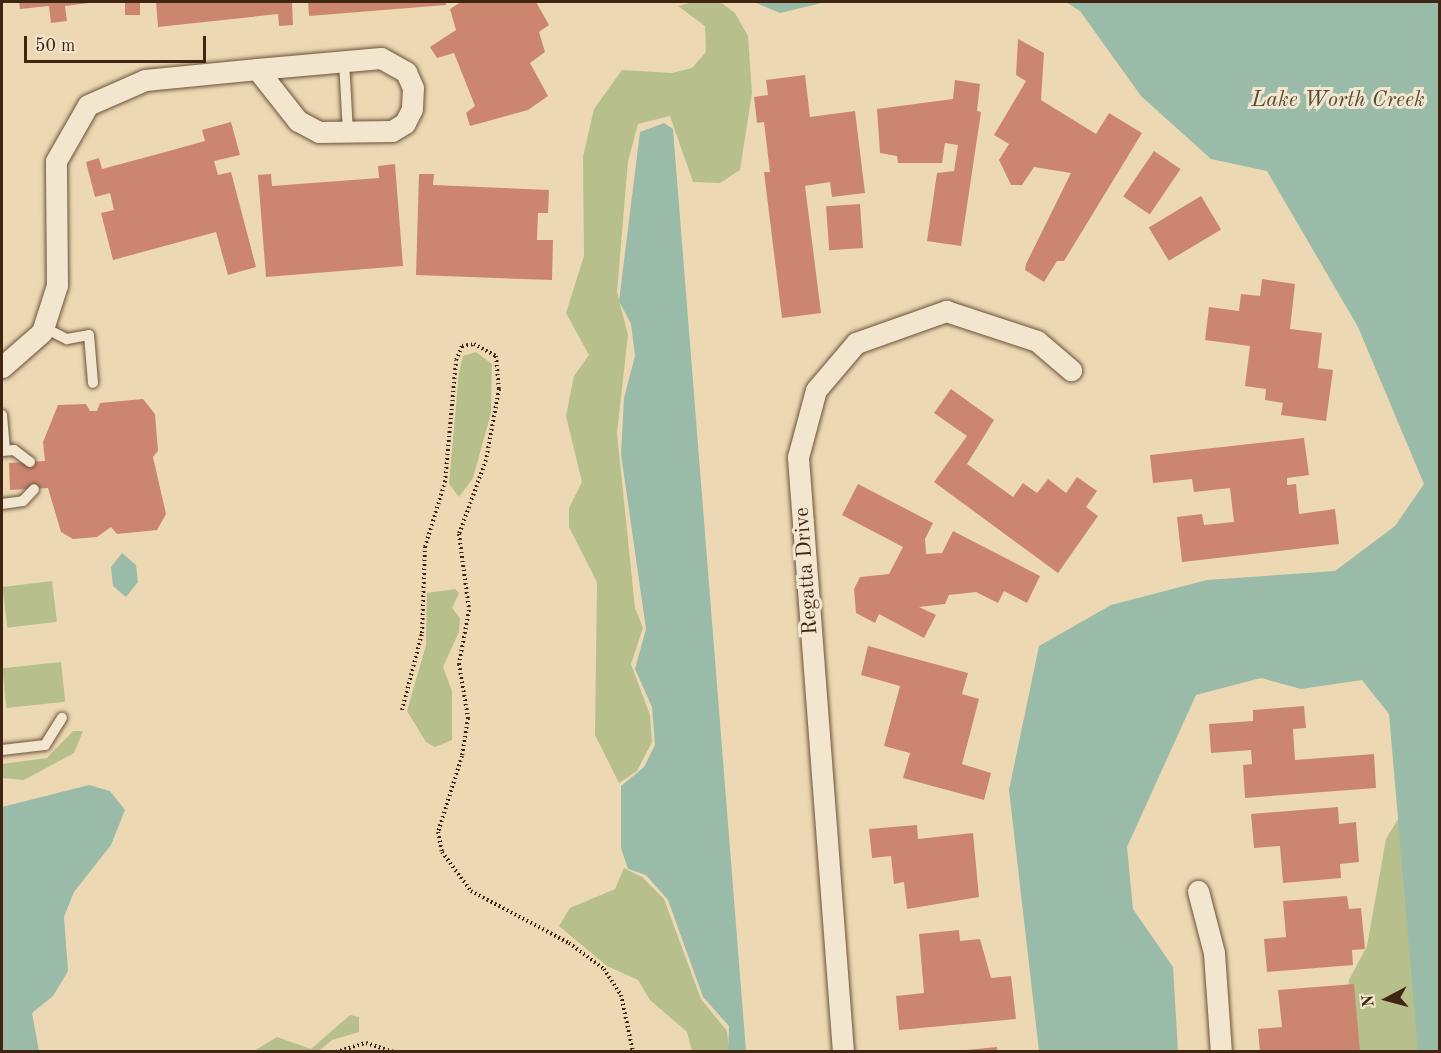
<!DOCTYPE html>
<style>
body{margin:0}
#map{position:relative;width:1441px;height:1053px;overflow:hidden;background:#ecd9b3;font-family:"Old Standard TT",serif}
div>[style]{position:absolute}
.green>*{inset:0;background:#b7bf8d;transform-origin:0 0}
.water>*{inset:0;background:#9abba8}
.building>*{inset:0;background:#cc8670;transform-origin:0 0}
.path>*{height:4px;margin-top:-2px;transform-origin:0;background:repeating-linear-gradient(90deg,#402512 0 1.5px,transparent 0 4.5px)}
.roads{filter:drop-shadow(0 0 2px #6b523a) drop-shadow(0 0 2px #6b523a)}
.lane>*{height:10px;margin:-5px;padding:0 5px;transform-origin:5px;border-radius:5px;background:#f3e6ce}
.street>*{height:21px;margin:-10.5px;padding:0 10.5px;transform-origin:10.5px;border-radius:10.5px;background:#f3e6ce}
span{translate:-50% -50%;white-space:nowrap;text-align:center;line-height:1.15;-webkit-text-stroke:6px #f3e6ce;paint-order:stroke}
.street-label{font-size:21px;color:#402512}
.water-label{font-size:22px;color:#564a38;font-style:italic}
.frame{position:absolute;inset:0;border:3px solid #402512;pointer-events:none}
.north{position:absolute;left:1357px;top:969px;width:60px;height:60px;-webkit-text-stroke:4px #f3e6ce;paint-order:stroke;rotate:264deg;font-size:16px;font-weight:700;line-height:24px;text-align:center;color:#402512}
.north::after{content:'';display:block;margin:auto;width:21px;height:27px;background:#402512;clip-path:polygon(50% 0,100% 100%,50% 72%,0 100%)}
.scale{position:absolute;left:24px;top:36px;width:182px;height:27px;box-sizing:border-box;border:3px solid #402512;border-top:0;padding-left:8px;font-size:18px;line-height:21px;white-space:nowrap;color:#402512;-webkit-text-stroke:4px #f3e6ce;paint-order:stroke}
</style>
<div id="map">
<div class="green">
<i style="clip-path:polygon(693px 2px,720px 2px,735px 13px,748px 36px,752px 93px,740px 170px,720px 183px,693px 182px,670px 116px,638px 124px,628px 161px,617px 292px,628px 335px,617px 433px,635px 608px,643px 628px,631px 664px,650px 715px,652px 742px,637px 771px,619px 783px,595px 735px,597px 582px,569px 527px,569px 508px,582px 482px,566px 416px,574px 376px,589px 355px,566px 313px,584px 256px,583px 157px,594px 109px,622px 70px,672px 73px,692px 68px,706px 52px,705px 26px,678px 6px)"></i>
<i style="clip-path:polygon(476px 352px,492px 364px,491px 413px,473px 478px,459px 497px,449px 484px,459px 372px,463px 356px)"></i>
<i style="left:52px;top:581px;width:41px;height:50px;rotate:83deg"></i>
<i style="clip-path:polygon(455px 589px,459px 593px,452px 608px,460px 618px,459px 632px,443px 667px,452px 691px,452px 740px,435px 747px,426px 742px,407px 711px,426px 645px,427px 593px)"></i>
<i style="left:61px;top:662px;width:40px;height:59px;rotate:84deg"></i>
<i style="clip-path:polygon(73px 731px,83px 731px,74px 753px,24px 780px,2px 778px,2px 764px,47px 758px)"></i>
<i style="clip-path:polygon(1439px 752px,1439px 1051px,1319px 1052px,1347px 1009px,1349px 980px,1367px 946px,1386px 839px)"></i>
<i style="clip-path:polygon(624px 868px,642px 877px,664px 899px,701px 999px,727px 1031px,729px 1051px,692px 1051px,687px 1032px,650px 1000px,638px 980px,607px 966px,559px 926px,570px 908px,615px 889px)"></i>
<i style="clip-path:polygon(350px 1015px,359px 1017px,359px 1032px,332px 1040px,319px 1051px,254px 1051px,277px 1037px,311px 1049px)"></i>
</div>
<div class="water">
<i style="clip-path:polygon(754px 2px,826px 2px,780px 13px)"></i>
<i style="clip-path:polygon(1066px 2px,1439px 2px,1439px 1051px,1418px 1051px,1389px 714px,1362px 680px,1301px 689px,1261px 678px,1196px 695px,1127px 847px,1133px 909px,1173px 967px,1178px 1051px,1039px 1051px,1009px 790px,1039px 646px,1111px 605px,1207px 580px,1335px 571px,1395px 526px,1424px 484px,1358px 327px,1267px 171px,1211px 159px,1141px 96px,1080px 11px)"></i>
<i style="clip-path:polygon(664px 123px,673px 129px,746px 1051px,728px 1051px,729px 1026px,703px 997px,668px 900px,646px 875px,628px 869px,621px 848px,621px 786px,644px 767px,655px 745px,652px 707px,635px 669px,646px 629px,621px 454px,624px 398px,635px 356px,631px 324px,619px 301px,640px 132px)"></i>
<i style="clip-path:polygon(122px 553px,136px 565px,138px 582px,126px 597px,113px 586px,111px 567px)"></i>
<i style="clip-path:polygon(89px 785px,110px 791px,125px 810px,111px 845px,74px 892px,64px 917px,68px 971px,53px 996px,32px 1013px,39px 1051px,2px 1051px,2px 807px)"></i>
</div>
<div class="building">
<i style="clip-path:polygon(19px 2px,89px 2px,89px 3px,65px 6px,67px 21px,51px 23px,49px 6px,20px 9px)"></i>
<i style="left:125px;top:2px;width:15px;height:13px"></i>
<i style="clip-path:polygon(156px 2px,292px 2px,293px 25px,279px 26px,278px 14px,158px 27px)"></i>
<i style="clip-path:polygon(308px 2px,446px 2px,446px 5px,309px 16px)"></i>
<i style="clip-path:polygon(461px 2px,536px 2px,549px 25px,539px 32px,545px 52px,530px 63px,548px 96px,528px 110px,470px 126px,466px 113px,475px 106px,454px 53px,437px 58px,430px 47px,456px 30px,450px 9px)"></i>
<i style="clip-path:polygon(1018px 39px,1044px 53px,1041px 100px,1096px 134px,1109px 113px,1142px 133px,1064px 261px,1057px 261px,1044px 282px,1025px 270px,1026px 264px,1071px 173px,1034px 167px,1022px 185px,1011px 185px,999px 160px,1009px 144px,994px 135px,1026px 81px,1016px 75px)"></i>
<i style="clip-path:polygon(805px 75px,810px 117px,855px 111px,865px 193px,832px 197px,830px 182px,805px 186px,821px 313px,782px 318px,764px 172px,770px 172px,764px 122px,757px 123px,754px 97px,768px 95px,766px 80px)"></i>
<i style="clip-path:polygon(955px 80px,980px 84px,977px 111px,981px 112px,961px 246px,927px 241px,937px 173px,954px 171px,958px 145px,945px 143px,942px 163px,898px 163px,897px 156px,880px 153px,877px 109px,953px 99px)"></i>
<i style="clip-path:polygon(231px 122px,240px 155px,214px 161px,218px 175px,231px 172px,256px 267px,228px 275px,216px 232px,113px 260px,101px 213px,114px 210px,110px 193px,95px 197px,86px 162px,99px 158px,102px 169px,169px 151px,205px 141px,202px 130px)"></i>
<i style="left:1154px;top:151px;width:32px;height:55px;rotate:34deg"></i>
<i style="clip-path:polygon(395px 164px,403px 266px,266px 277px,258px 175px,271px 174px,272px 186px,379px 178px,378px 166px)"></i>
<i style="clip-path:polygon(419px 174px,434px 174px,433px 185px,549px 190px,548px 213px,538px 213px,537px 240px,553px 240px,552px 280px,416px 275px)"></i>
<i style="left:1201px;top:196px;width:39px;height:61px;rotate:59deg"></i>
<i style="left:860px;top:204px;width:44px;height:34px;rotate:86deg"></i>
<i style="clip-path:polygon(1262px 279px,1295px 284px,1290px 329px,1322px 333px,1318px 368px,1333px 370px,1326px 421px,1281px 415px,1283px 403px,1265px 400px,1266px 389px,1245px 386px,1250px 346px,1205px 340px,1209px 307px,1239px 311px,1241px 294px,1260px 296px)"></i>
<i style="clip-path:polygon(951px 389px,994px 420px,967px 464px,1013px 497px,1023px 483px,1037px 493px,1048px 479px,1066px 493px,1077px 477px,1097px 491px,1086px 507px,1098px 516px,1058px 573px,934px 482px,967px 436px,934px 413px)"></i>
<i style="clip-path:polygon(143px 399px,155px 414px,158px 451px,153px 457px,166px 514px,157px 530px,117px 534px,111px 527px,97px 537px,73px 539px,61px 532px,48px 488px,10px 490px,9px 463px,45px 461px,43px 442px,58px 405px,86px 404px,90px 411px,97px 411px,100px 403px)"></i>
<i style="clip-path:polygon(1304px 438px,1309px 475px,1287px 478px,1287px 485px,1296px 484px,1299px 514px,1335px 509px,1339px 544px,1182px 562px,1177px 517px,1202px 514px,1204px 525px,1234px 522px,1230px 488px,1194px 492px,1192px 479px,1153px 483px,1150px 455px)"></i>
<i style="clip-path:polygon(858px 484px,933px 523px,925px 539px,926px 554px,942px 553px,953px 531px,1040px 576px,1027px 603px,1004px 591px,998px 603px,976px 592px,949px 595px,945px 604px,919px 607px,936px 615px,924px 638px,879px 614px,875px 623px,856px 613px,854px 589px,860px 577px,889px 574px,903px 547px,842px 515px)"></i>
<i style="clip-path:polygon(868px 646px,968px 673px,962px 694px,979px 699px,962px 764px,991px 773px,984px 800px,903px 778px,910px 753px,884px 746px,900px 686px,861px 675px)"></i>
<i style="clip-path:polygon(1304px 706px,1306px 728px,1293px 729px,1295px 760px,1374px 754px,1376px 788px,1245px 798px,1243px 765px,1252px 764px,1251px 750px,1211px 753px,1209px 724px,1253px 721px,1253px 710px)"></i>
<i style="clip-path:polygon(1338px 807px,1339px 824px,1356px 822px,1359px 862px,1340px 864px,1341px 878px,1283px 883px,1280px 846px,1254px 848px,1251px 814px)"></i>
<i style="clip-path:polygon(917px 825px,918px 839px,973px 833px,979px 897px,907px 909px,904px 882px,894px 884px,891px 856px,872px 858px,869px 829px)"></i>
<i style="clip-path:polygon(1347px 896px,1349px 909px,1361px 908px,1365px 949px,1352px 950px,1353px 965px,1267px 972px,1264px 939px,1286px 937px,1283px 901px)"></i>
<i style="clip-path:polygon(959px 930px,960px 941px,980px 939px,991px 978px,1011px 976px,1016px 1019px,899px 1030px,896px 996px,924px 993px,919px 934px)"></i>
<i style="clip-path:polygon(1354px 984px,1360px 1052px,1260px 1052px,1258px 1029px,1282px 1027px,1278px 990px)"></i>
<i style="clip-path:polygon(997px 1047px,997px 1052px,966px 1052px,966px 1050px)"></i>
</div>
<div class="path">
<i style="left:402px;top:710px;width:80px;rotate:-75.4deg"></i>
<i style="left:422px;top:633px;width:86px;rotate:-88deg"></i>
<i style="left:425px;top:547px;width:68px;rotate:-72.9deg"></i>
<i style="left:445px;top:482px;width:122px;rotate:-84.8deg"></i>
<i style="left:456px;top:360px;width:15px;rotate:-67deg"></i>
<i style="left:462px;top:346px;width:12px;rotate:-9deg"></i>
<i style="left:474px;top:344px;width:25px;rotate:29deg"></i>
<i style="left:496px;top:356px;width:33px;rotate:85deg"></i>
<i style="left:499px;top:389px;width:72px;rotate:100.4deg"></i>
<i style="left:486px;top:460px;width:79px;rotate:110deg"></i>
<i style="left:459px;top:534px;width:77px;rotate:82.5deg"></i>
<i style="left:469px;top:610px;width:55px;rotate:100.5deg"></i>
<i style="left:459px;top:664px;width:55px;rotate:80.5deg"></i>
<i style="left:468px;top:718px;width:38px;rotate:99deg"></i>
<i style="left:462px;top:756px;width:80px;rotate:107.5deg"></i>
<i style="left:438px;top:832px;width:20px;rotate:79deg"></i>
<i style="left:442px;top:852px;width:49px;rotate:53.4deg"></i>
<i style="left:471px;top:891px;width:111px;rotate:28deg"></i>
<i style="left:569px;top:943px;width:44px;rotate:36.6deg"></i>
<i style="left:604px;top:969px;width:31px;rotate:57deg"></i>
<i style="left:621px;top:995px;width:58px;rotate:78.1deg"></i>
<i style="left:336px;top:1052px;width:31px;rotate:-17deg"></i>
<i style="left:366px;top:1043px;width:29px;rotate:18deg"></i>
</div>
<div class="roads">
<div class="lane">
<i style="left:344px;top:61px;width:72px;rotate:86.8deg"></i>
<i style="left:43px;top:327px;width:27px;rotate:27deg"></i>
<i style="left:67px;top:339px;width:22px;rotate:-10deg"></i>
<i style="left:89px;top:335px;width:48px;rotate:85.2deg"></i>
<i style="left:2px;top:415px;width:35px;rotate:85deg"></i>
<i style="left:2px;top:451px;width:12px;rotate:-5deg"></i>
<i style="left:14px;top:450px;width:20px;rotate:37deg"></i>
<i style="left:2px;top:504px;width:21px;rotate:-8deg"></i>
<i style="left:23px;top:501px;width:16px;rotate:-47deg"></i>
<i style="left:2px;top:750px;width:43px;rotate:-6.6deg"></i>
<i style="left:45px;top:745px;width:32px;rotate:-58deg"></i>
</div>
<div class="street">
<i style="left:2px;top:367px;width:53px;rotate:-41.2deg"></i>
<i style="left:42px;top:332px;width:49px;rotate:-72.3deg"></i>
<i style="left:57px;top:285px;width:124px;rotate:-90.5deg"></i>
<i style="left:56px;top:161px;width:64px;rotate:-60.3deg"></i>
<i style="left:88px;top:105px;width:62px;rotate:-23.7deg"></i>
<i style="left:145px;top:80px;width:113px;rotate:-5.6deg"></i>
<i style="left:257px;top:69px;width:124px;rotate:-5.1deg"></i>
<i style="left:381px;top:58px;width:29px;rotate:29deg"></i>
<i style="left:406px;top:72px;width:17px;rotate:66deg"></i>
<i style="left:413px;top:88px;width:21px;rotate:93deg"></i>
<i style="left:412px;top:109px;width:16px;rotate:117deg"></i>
<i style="left:405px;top:123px;width:15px;rotate:148deg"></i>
<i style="left:392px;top:131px;width:73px;rotate:179.2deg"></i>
<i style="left:319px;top:132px;width:24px;rotate:-152deg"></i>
<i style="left:298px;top:121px;width:66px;rotate:-128.3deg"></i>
<i style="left:1198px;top:891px;width:64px;rotate:75.5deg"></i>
<i style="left:1214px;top:953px;width:99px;rotate:86deg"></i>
<i style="left:843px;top:1052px;width:597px;rotate:-94.33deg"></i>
<i style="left:798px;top:457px;width:69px;rotate:-75deg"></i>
<i style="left:816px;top:390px;width:62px;rotate:-49.6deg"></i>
<i style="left:856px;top:343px;width:96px;rotate:-19.6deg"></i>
<i style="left:946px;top:311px;width:96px;rotate:18.2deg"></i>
<i style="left:1037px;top:341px;width:45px;rotate:40.5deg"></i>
</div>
</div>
<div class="street-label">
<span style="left:807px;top:571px;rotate:-94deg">Regatta Drive</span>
</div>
<div class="water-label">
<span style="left:1338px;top:101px">Lake Worth Creek</span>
</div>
<div class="frame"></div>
<div class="north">N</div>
<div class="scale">50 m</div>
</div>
